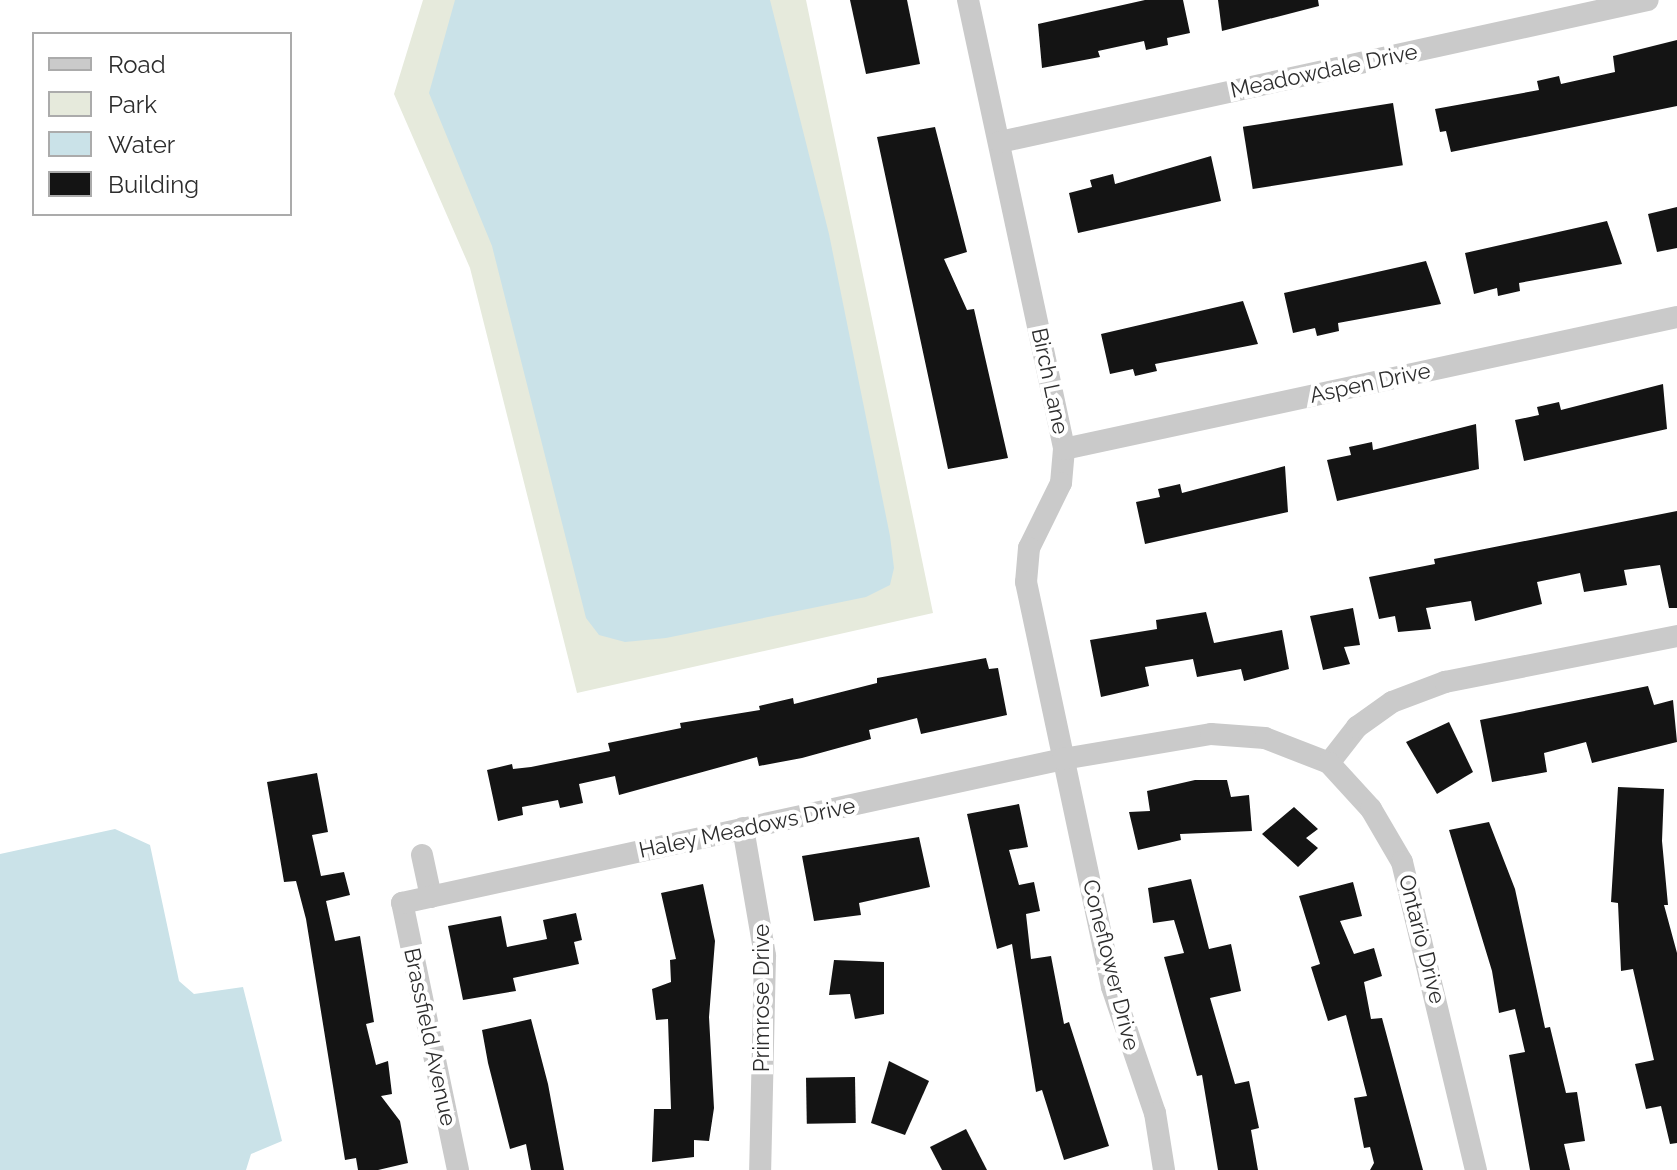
<!DOCTYPE html>
<style>
body{margin:0}
#map{position:relative;width:1677px;height:1170px;overflow:hidden;background:#fff;font-family:Raleway,sans-serif}
div>[style]{position:absolute}
.green>*{inset:0;background:#e6eadc}
.water>*{inset:0;background:#cae2e8}
.building>*{inset:0;background:#141414;transform-origin:0 0}
.street>*{height:22px;margin:-11px;padding:0 11px;transform-origin:11px;border-radius:11px;background:#cacaca}
span{translate:-50% -50%;white-space:nowrap;text-align:center;line-height:1.15;-webkit-text-stroke:8px #fff;paint-order:stroke}
.street-label{font-size:22px;color:#2d2d2d}
.legend{position:absolute;left:32px;top:32px;width:260px;height:184px;box-sizing:border-box;background:#fff;border:2px solid #ababab;margin:0;padding:10px 14px;list-style:none;font-size:24px;color:#2d2d2d}
.legend li{display:flex;align-items:center;gap:16px;height:40px}
.legend b{width:40px;border:2px solid #ababab}
</style>
<div id="map">
<div class="green">
<i style="clip-path:polygon(423px 0,806px 0,933px 613px,577px 693px,470px 268px,394px 94px)"></i>
</div>
<div class="water">
<i style="clip-path:polygon(455px 0,770px 0,829px 234px,890px 536px,894px 568px,890px 585px,866px 597px,666px 638px,625px 642px,599px 635px,586px 618px,492px 246px,429px 93px)"></i>
<i style="clip-path:polygon(115px 829px,150px 845px,179px 981px,194px 994px,243px 987px,282px 1141px,251px 1154px,246px 1170px,0 1170px,0 854px)"></i>
</div>
<div class="building">
<i style="clip-path:polygon(850px 0,907px 0,920px 64px,866px 74px)"></i>
<i style="clip-path:polygon(1145px 0,1183px 0,1190px 33px,1167px 38px,1168px 45px,1146px 50px,1144px 41px,1098px 51px,1100px 57px,1042px 68px,1038px 24px)"></i>
<i style="clip-path:polygon(1218px 0,1318px 0,1319px 6px,1222px 31px)"></i>
<i style="clip-path:polygon(1677px 40px,1677px 106px,1451px 152px,1446px 131px,1440px 132px,1435px 109px,1539px 90px,1537px 81px,1559px 76px,1561px 84px,1615px 72px,1613px 56px)"></i>
<i style="left:1393px;top:103px;width:63px;height:152px;rotate:81deg"></i>
<i style="clip-path:polygon(935px 127px,967px 252px,944px 259px,967px 310px,974px 309px,1008px 458px,948px 469px,877px 137px)"></i>
<i style="clip-path:polygon(1211px 156px,1221px 201px,1078px 233px,1069px 193px,1092px 187px,1090px 180px,1113px 174px,1115px 184px)"></i>
<i style="clip-path:polygon(1677px 207px,1677px 248px,1657px 252px,1648px 214px)"></i>
<i style="clip-path:polygon(1607px 221px,1622px 264px,1519px 283px,1520px 291px,1498px 296px,1497px 288px,1474px 294px,1465px 253px)"></i>
<i style="clip-path:polygon(1426px 261px,1441px 304px,1338px 323px,1339px 331px,1317px 336px,1315px 328px,1293px 333px,1284px 293px)"></i>
<i style="clip-path:polygon(1243px 301px,1258px 344px,1155px 364px,1157px 371px,1135px 376px,1133px 369px,1110px 374px,1101px 334px)"></i>
<i style="clip-path:polygon(1663px 384px,1667px 429px,1524px 461px,1515px 420px,1539px 415px,1537px 407px,1559px 402px,1561px 410px)"></i>
<i style="clip-path:polygon(1476px 424px,1479px 469px,1337px 501px,1327px 460px,1351px 455px,1349px 447px,1372px 442px,1373px 450px)"></i>
<i style="clip-path:polygon(1285px 466px,1288px 512px,1145px 544px,1136px 502px,1160px 497px,1158px 489px,1180px 484px,1182px 493px)"></i>
<i style="clip-path:polygon(1677px 511px,1677px 608px,1669px 608px,1660px 565px,1624px 570px,1627px 585px,1584px 592px,1580px 573px,1537px 582px,1542px 604px,1475px 621px,1471px 601px,1426px 608px,1431px 629px,1398px 632px,1395px 616px,1379px 619px,1369px 577px,1435px 564px,1434px 559px)"></i>
<i style="clip-path:polygon(1353px 608px,1360px 645px,1344px 647px,1350px 664px,1323px 670px,1310px 616px)"></i>
<i style="clip-path:polygon(1206px 612px,1214px 643px,1282px 630px,1289px 669px,1244px 681px,1241px 669px,1197px 677px,1193px 659px,1145px 667px,1149px 686px,1101px 697px,1090px 640px,1157px 629px,1156px 620px)"></i>
<i style="clip-path:polygon(986px 658px,989px 669px,998px 668px,1007px 715px,921px 734px,917px 718px,869px 730px,871px 739px,802px 758px,759px 766px,757px 757px,619px 795px,615px 776px,579px 784px,583px 803px,560px 808px,558px 800px,522px 807px,523px 815px,498px 821px,487px 770px,512px 764px,513px 769px,531px 767px,610px 751px,608px 743px,681px 728px,680px 723px,760px 710px,759px 706px,793px 698px,794px 704px,877px 683px,877px 678px)"></i>
<i style="clip-path:polygon(1648px 686px,1654px 705px,1673px 700px,1677px 742px,1592px 763px,1586px 742px,1544px 753px,1547px 772px,1492px 782px,1480px 720px)"></i>
<i style="clip-path:polygon(1449px 722px,1473px 772px,1437px 794px,1406px 742px)"></i>
<i style="clip-path:polygon(317px 773px,328px 832px,312px 835px,321px 876px,344px 872px,350px 895px,326px 901px,335px 941px,360px 936px,374px 1022px,366px 1024px,376px 1065px,388px 1061px,392px 1094px,381px 1096px,400px 1121px,408px 1163px,378px 1170px,358px 1170px,356px 1158px,345px 1160px,306px 919px,296px 881px,284px 882px,267px 782px)"></i>
<i style="clip-path:polygon(1195px 780px,1227px 780px,1231px 797px,1249px 795px,1252px 831px,1180px 834px,1181px 840px,1138px 850px,1129px 812px,1150px 811px,1147px 791px)"></i>
<i style="clip-path:polygon(1618px 787px,1664px 789px,1662px 841px,1668px 905px,1664px 905px,1677px 953px,1677px 1143px,1670px 1144px,1661px 1106px,1646px 1109px,1635px 1064px,1654px 1060px,1633px 969px,1621px 971px,1618px 903px,1611px 902px)"></i>
<i style="clip-path:polygon(1019px 804px,1028px 847px,1009px 850px,1019px 885px,1034px 882px,1040px 911px,1026px 914px,1031px 959px,1051px 956px,1064px 1024px,1069px 1022px,1109px 1146px,1064px 1160px,1042px 1090px,1036px 1092px,1012px 944px,997px 949px,967px 814px)"></i>
<i style="clip-path:polygon(1294px 807px,1318px 829px,1306px 838px,1318px 848px,1298px 867px,1262px 834px)"></i>
<i style="clip-path:polygon(1489px 822px,1515px 889px,1545px 1028px,1550px 1027px,1566px 1093px,1577px 1092px,1585px 1141px,1564px 1144px,1570px 1170px,1530px 1170px,1509px 1055px,1525px 1052px,1515px 1009px,1499px 1013px,1492px 971px,1449px 830px)"></i>
<i style="clip-path:polygon(919px 837px,930px 887px,859px 903px,861px 915px,814px 921px,802px 856px)"></i>
<i style="clip-path:polygon(1191px 879px,1209px 949px,1231px 944px,1241px 991px,1210px 998px,1235px 1084px,1249px 1081px,1259px 1128px,1251px 1130px,1258px 1170px,1218px 1170px,1202px 1075px,1197px 1076px,1164px 957px,1184px 953px,1174px 920px,1153px 923px,1148px 888px)"></i>
<i style="clip-path:polygon(1353px 882px,1362px 916px,1340px 921px,1354px 954px,1374px 948px,1382px 976px,1364px 982px,1371px 1019px,1382px 1018px,1423px 1170px,1370px 1170px,1374px 1163px,1370px 1147px,1364px 1148px,1354px 1098px,1367px 1096px,1346px 1015px,1328px 1021px,1311px 967px,1320px 964px,1299px 896px)"></i>
<i style="clip-path:polygon(703px 884px,715px 941px,709px 1017px,714px 1108px,709px 1141px,694px 1140px,694px 1157px,652px 1162px,654px 1109px,671px 1109px,668px 1019px,656px 1020px,652px 989px,671px 982px,670px 960px,676px 959px,661px 893px)"></i>
<i style="clip-path:polygon(576px 913px,582px 940px,574px 942px,579px 964px,513px 978px,516px 991px,463px 1000px,448px 926px,501px 916px,507px 947px,547px 939px,543px 920px)"></i>
<i style="clip-path:polygon(834px 960px,884px 962px,884px 1014px,855px 1019px,850px 994px,829px 995px)"></i>
<i style="clip-path:polygon(531px 1019px,548px 1084px,564px 1170px,531px 1170px,526px 1144px,510px 1149px,488px 1063px,482px 1030px)"></i>
<i style="clip-path:polygon(889px 1061px,929px 1081px,905px 1135px,871px 1123px)"></i>
<i style="left:855px;top:1077px;width:46px;height:49px;rotate:89deg"></i>
<i style="clip-path:polygon(966px 1129px,987px 1170px,942px 1170px,930px 1147px)"></i>
</div>
<div class="street">
<i style="left:968px;top:0;width:459px;rotate:77.9deg"></i>
<i style="left:1064px;top:449px;width:34px;rotate:95deg"></i>
<i style="left:1061px;top:483px;width:72px;rotate:116.2deg"></i>
<i style="left:1029px;top:548px;width:34px;rotate:95deg"></i>
<i style="left:1026px;top:582px;width:414px;rotate:78deg"></i>
<i style="left:1112px;top:987px;width:133px;rotate:71.2deg"></i>
<i style="left:1155px;top:1113px;width:58px;rotate:81deg"></i>
<i style="left:1000px;top:142px;width:663px;rotate:-12.36deg"></i>
<i style="left:1064px;top:449px;width:627px;rotate:-12.15deg"></i>
<i style="left:1329px;top:763px;width:46px;rotate:-52.1deg"></i>
<i style="left:1357px;top:727px;width:43px;rotate:-35.5deg"></i>
<i style="left:1392px;top:702px;width:57px;rotate:-20.7deg"></i>
<i style="left:1445px;top:682px;width:237px;rotate:-11.2deg"></i>
<i style="left:743px;top:828px;width:130px;rotate:80.2deg"></i>
<i style="left:765px;top:956px;width:214px;rotate:91.3deg"></i>
<i style="left:422px;top:855px;width:43px;rotate:77.9deg"></i>
<i style="left:458px;top:1170px;width:273px;rotate:-101.8deg"></i>
<i style="left:402px;top:903px;width:677px;rotate:-12.29deg"></i>
<i style="left:1063px;top:759px;width:150px;rotate:-9.6deg"></i>
<i style="left:1211px;top:734px;width:54px;rotate:4.2deg"></i>
<i style="left:1265px;top:738px;width:69px;rotate:21.3deg"></i>
<i style="left:1329px;top:763px;width:62px;rotate:47.6deg"></i>
<i style="left:1371px;top:809px;width:61px;rotate:59.7deg"></i>
<i style="left:1402px;top:862px;width:317px;rotate:76.5deg"></i>
</div>
<div class="street-label">
<span style="left:1324px;top:71px;rotate:-12deg">Meadowdale Drive</span>
<span style="left:1050px;top:381px;rotate:78deg">Birch Lane</span>
<span style="left:1370px;top:383px;rotate:-12deg">Aspen Drive</span>
<span style="left:747px;top:828px;rotate:-12deg">Haley Meadows Drive</span>
<span style="left:1422px;top:939px;rotate:76deg">Ontario Drive</span>
<span style="left:1111px;top:965px;rotate:76deg">Coneflower Drive</span>
<span style="left:762px;top:998px;rotate:-90deg">Primrose Drive</span>
<span style="left:430px;top:1037px;rotate:78deg">Brassfield Avenue</span>
</div>
<ul class="legend">
<li><b style="height:10px;background:#cacaca"></b>Road</li>
<li><b style="height:22px;background:#e6eadc"></b>Park</li>
<li><b style="height:22px;background:#cae2e8"></b>Water</li>
<li><b style="height:22px;background:#141414"></b>Building</li>
</ul>
</div>
